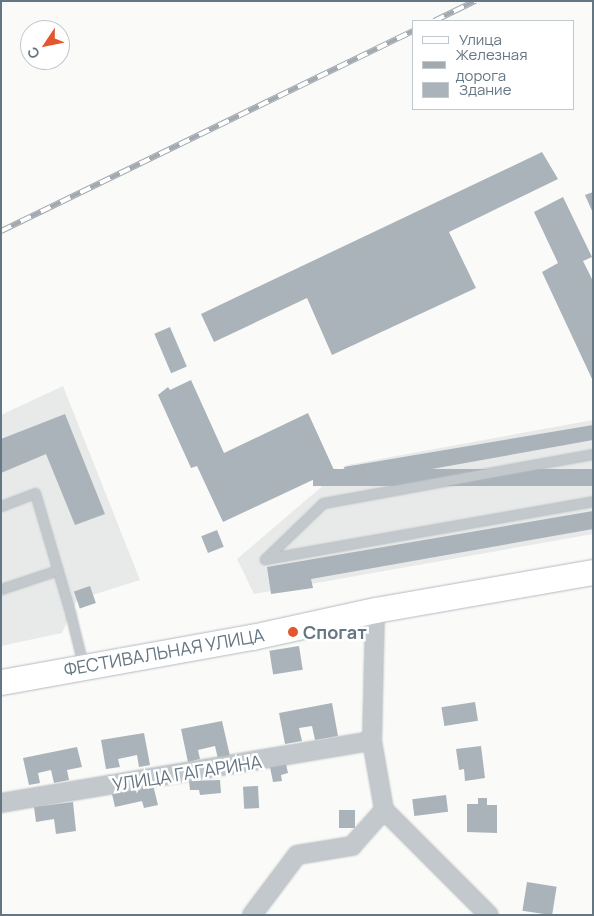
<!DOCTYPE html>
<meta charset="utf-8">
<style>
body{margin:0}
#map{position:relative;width:594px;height:916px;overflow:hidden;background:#fafaf8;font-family:Manrope,sans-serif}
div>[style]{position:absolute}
.built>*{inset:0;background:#e8e9e9}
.building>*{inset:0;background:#aab3b9;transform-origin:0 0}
.roads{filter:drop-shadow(0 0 1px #b3babf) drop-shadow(0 0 1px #b3babf)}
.lane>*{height:9px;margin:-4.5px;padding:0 4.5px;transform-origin:4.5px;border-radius:4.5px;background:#c3c8cc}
.street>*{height:18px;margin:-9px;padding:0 9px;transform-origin:9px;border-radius:9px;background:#c3c8cc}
.secondary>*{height:25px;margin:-12.5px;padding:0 12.5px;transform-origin:12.5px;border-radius:12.5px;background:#fff}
.rail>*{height:5.5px;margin-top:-2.75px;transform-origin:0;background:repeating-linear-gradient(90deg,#fff 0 11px,#a2aab0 0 22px);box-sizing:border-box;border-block:1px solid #a2aab0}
.dots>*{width:14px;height:14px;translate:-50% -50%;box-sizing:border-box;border:2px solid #fff;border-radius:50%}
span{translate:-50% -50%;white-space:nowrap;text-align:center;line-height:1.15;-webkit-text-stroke:5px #fff;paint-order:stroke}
.poi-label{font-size:18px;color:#657683;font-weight:700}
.left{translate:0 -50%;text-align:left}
.street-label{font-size:18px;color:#657683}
.frame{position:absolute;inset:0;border:2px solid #657683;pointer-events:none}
.legend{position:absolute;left:412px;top:20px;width:162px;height:90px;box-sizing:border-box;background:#fff;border:1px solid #c1c8cd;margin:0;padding:6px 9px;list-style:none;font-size:15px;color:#657683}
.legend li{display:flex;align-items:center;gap:10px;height:25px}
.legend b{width:25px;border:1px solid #c1c8cd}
.north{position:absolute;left:20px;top:20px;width:50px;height:50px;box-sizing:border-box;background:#fff;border:1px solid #c1c8cd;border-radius:50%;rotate:236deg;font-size:14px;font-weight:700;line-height:20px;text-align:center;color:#657683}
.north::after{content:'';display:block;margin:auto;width:18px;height:22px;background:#e4572e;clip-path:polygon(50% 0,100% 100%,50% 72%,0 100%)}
</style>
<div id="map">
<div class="built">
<i style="clip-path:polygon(63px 386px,140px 580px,77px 600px,62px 633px,1px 646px,1px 415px)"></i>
<i style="clip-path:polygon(593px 420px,593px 534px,254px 594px,237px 559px,347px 465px)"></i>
</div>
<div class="building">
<i style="clip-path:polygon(542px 152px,558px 179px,449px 232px,476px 288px,332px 355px,307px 298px,214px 342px,201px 314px)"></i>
<i style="clip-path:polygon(593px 192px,593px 213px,585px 195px)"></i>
<i style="clip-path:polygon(563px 197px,592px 257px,583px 261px,593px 281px,593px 381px,542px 272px,558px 263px,534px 212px)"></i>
<i style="left:170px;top:327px;width:43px;height:17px;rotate:67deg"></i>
<i style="clip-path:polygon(191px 380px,224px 453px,308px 413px,334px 470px,223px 522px,197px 466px,191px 468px,158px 395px,168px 387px,170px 390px)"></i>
<i style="clip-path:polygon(65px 414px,105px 514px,75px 525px,46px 454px,1px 473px,1px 439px)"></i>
<i style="clip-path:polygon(593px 425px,593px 440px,348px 484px,344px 467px)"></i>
<i style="left:593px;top:469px;width:17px;height:280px;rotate:90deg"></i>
<i style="clip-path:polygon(593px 511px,593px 529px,311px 579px,313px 588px,271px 594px,267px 567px)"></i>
<i style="left:217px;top:530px;width:18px;height:17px;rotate:68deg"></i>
<i style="left:90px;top:586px;width:18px;height:17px;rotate:71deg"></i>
<i style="left:299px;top:646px;width:24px;height:30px;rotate:81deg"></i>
<i style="left:475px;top:702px;width:19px;height:34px;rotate:81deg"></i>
<i style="clip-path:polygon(332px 703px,338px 736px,315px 740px,312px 726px,299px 728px,302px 741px,285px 744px,279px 713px)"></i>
<i style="clip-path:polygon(222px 721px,230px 756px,218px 759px,215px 746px,198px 750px,200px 759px,188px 762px,181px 729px)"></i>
<i style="clip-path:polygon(144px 733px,150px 765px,139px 767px,137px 755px,118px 759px,120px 767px,106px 769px,101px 740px)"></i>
<i style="clip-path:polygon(481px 746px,485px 778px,465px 781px,464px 769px,459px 770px,456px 749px)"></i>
<i style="clip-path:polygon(77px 747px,82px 767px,67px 770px,69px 780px,54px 783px,51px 770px,38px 773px,40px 783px,29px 785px,23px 758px)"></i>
<i style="clip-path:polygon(286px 764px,288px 773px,281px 775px,282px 781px,273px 782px,270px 767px)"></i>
<i style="clip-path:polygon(220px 780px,221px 793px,200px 795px,199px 790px,190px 790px,189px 781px)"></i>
<i style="clip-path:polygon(153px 785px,158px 805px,144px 808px,142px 801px,115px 807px,112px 794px)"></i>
<i style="left:258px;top:786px;width:22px;height:15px;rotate:87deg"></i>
<i style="left:446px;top:795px;width:17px;height:34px;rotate:83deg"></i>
<i style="clip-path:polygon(478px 798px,487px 798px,487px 805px,497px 805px,497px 833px,467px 832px,467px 804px,478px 804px)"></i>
<i style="clip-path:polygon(73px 802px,76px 831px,56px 834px,54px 819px,36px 822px,34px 807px)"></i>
<i style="left:355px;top:810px;width:18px;height:16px;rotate:90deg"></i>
<i style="left:527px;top:882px;width:30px;height:29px;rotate:9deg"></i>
</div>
<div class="roads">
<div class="lane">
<i style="left:593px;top:454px;width:274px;rotate:169.7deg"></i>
<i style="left:323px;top:503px;width:81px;rotate:136deg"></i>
<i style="left:265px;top:559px;width:333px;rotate:-10deg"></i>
<i style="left:1px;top:506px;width:36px;rotate:-21deg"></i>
<i style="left:35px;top:493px;width:124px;rotate:73.6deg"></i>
<i style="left:70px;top:612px;width:55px;rotate:76.2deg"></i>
<i style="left:1px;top:589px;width:60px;rotate:-18.4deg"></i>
</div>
<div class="street">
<i style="left:375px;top:610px;width:131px;rotate:91.3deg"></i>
<i style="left:372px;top:741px;width:70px;rotate:80.1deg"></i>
<i style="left:384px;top:810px;width:148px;rotate:45deg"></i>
<i style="left:1px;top:803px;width:376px;rotate:-9.5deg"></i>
<i style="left:252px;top:915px;width:75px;rotate:-53.1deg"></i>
<i style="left:297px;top:855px;width:56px;rotate:-9.3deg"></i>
<i style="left:352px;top:846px;width:48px;rotate:-48.4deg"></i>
</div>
<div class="secondary">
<i style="left:1px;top:682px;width:255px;rotate:-10.2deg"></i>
<i style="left:252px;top:637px;width:126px;rotate:-12.4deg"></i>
<i style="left:375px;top:610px;width:221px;rotate:-9.9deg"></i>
</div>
</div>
<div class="rail">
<i style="left:434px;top:21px;width:46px;rotate:-26deg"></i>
<i style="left:1px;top:231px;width:458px;rotate:-25.9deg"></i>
</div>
<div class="dots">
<i style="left:293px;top:632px;background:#e4572e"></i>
</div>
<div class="poi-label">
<span class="left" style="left:303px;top:632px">Спогат</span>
</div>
<div class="street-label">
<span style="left:164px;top:652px;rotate:-10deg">ФЕСТИВАЛЬНАЯ УЛИЦА</span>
<span style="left:187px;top:773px;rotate:-9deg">УЛИЦА ГАГАРИНА</span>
</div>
<div class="frame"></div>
<ul class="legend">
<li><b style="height:6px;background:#fff"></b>Улица</li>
<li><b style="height:6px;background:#a2aab0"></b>Железная дорога</li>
<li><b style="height:14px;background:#aab3b9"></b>Здание</li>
</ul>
<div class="north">С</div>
</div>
